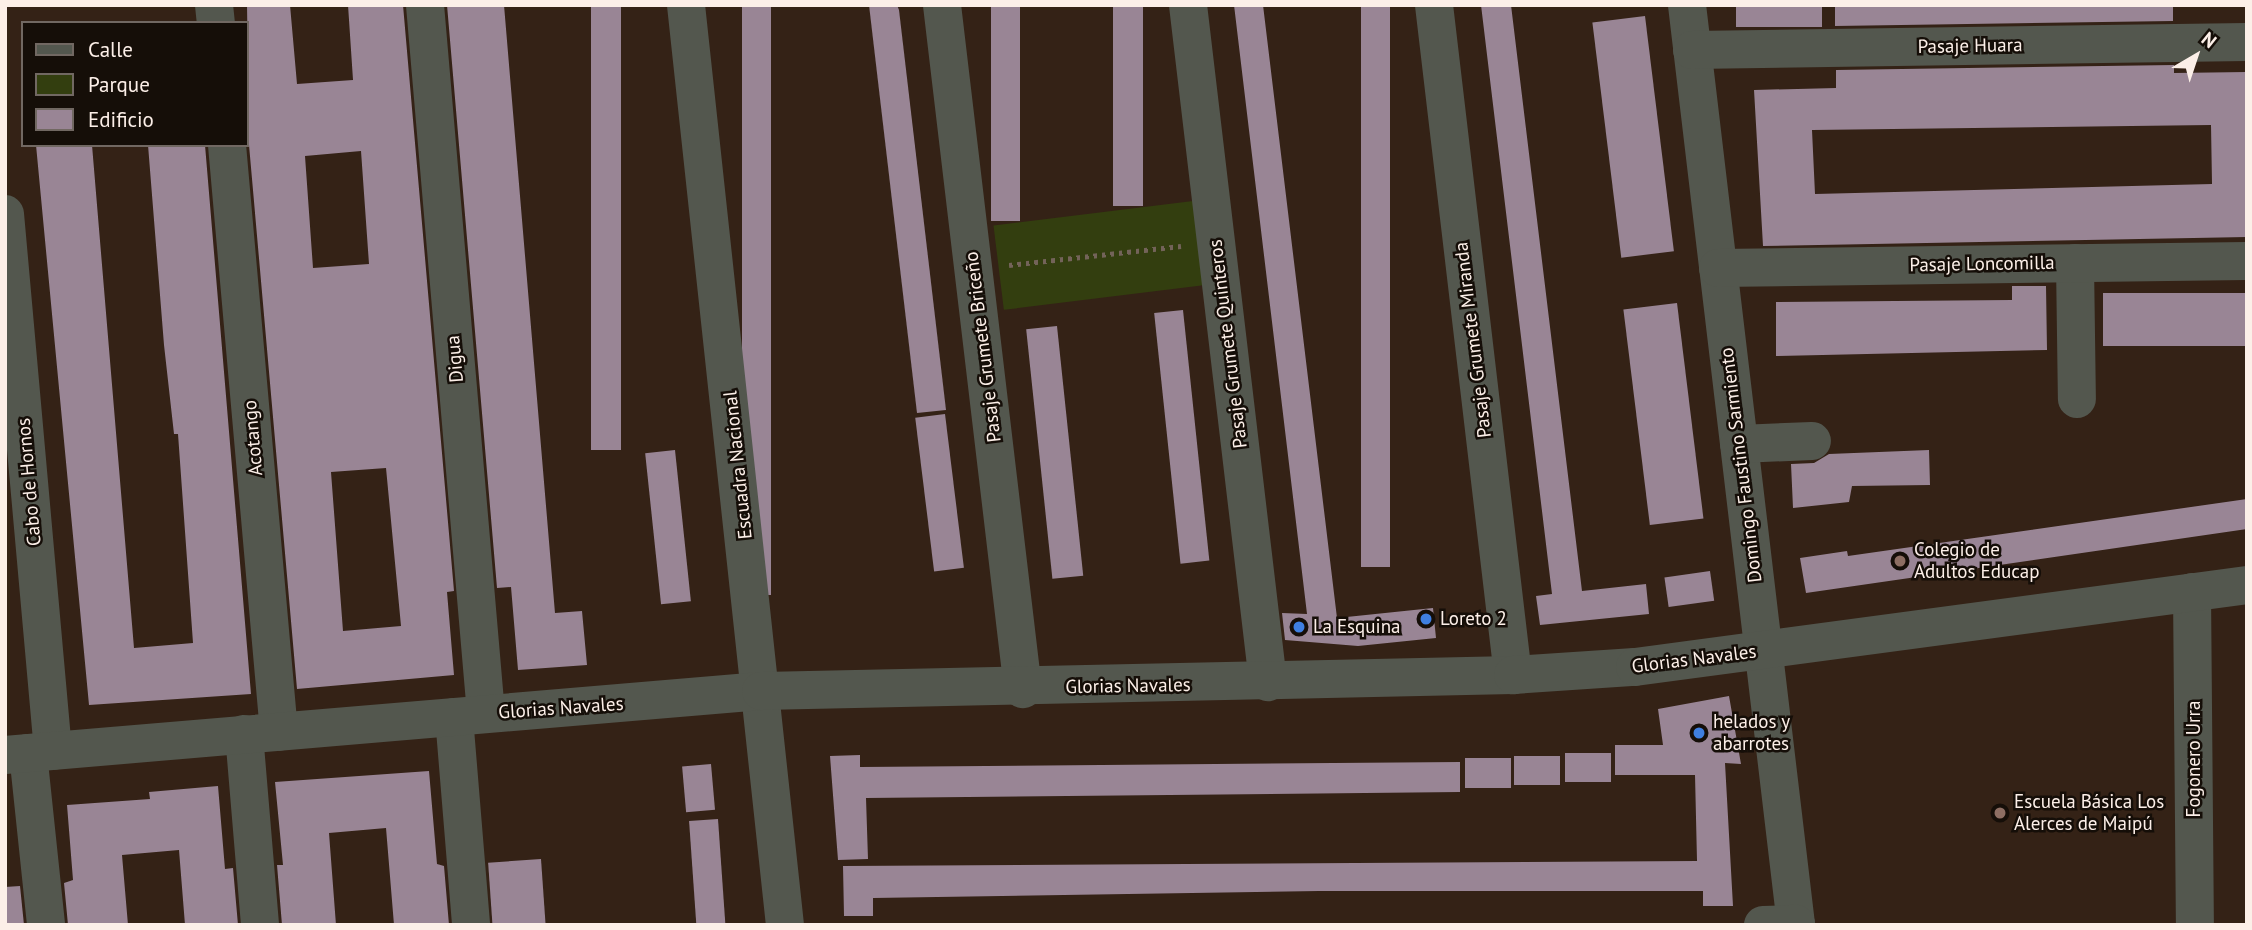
<!DOCTYPE html>
<meta charset="utf-8">
<style>
body{margin:0}
#map{position:relative;width:2252px;height:930px;overflow:hidden;background:#342216;font-family:"PT Sans",sans-serif}
div>[style]{position:absolute}
.green>*{inset:0;background:#333e0f;transform-origin:0 0}
.building>*{inset:0;background:#998595;transform-origin:0 0}
.path>*{height:4.5px;margin-top:-2.25px;transform-origin:0;background:repeating-linear-gradient(90deg,#736359 0 3.5px,transparent 0 8.5px)}
.minor>*{height:38px;margin:-19px;padding:0 19px;transform-origin:19px;border-radius:19px;background:#53574e}
.dots>*{width:19px;height:19px;translate:-50% -50%;box-sizing:border-box;border:4px solid #150e08;border-radius:50%}
span{translate:-50% -50%;white-space:nowrap;text-align:center;line-height:1.15;-webkit-text-stroke:5px #150e08;paint-order:stroke}
.street-label{font-size:19px;color:#fcefe8}
.poi-label{font-size:19px;color:#fcefe8}
.left{translate:0 -50%;text-align:left}
.frame{position:absolute;inset:0;border:7px solid #fcefe8;pointer-events:none}
.legend{position:absolute;left:21px;top:21px;width:228px;height:126px;box-sizing:border-box;background:#150e08;border:2px solid #716862;margin:0;padding:9px 12px;list-style:none;font-size:21px;color:#fcefe8}
.legend li{display:flex;align-items:center;gap:14px;height:35px}
.legend b{width:35px;border:2px solid #716862}
.north{position:absolute;left:2161px;top:21px;width:70px;height:70px;-webkit-text-stroke:5px #150e08;paint-order:stroke;rotate:39deg;font-size:19px;font-weight:700;line-height:28px;text-align:center;color:#fcefe8}
.north::after{content:'';display:block;margin:auto;width:24px;height:32px;background:#fcefe8;clip-path:polygon(50% 0,100% 100%,50% 72%,0 100%)}
</style>
<div id="map">
<div class="green">
<i style="left:1193px;top:201px;width:85px;height:201px;rotate:83deg"></i>
</div>
<div class="building">
<i style="clip-path:polygon(evenodd,247px 5px,290px 5px,297px 84px,353px 80px,348px 5px,403px 5px,454px 591px,447px 592px,454px 675px,297px 689px,249px 145px,247px 5px,361px 151px,369px 264px,313px 268px,305px 156px,361px 151px,247px 5px,386px 468px,401px 626px,343px 631px,331px 472px,386px 468px)"></i>
<i style="clip-path:polygon(447px 5px,504px 5px,555px 613px,582px 611px,587px 665px,518px 670px,511px 587px,497px 588px)"></i>
<i style="left:591px;top:5px;width:30px;height:445px"></i>
<i style="left:742px;top:5px;width:29px;height:590px"></i>
<i style="clip-path:polygon(869px 5px,897px 5px,899px 10px,946px 410px,917px 413px)"></i>
<i style="left:991px;top:5px;width:29px;height:216px"></i>
<i style="left:1113px;top:5px;width:30px;height:201px"></i>
<i style="clip-path:polygon(1234px 5px,1263px 5px,1337px 618px,1433px 608px,1436px 638px,1358px 646px,1285px 640px,1282px 613px,1307px 614px)"></i>
<i style="left:1361px;top:5px;width:29px;height:562px"></i>
<i style="clip-path:polygon(1481px 5px,1511px 5px,1582px 591px,1646px 584px,1649px 614px,1540px 625px,1536px 596px,1552px 594px)"></i>
<i style="left:1736px;top:5px;width:86px;height:22px"></i>
<i style="clip-path:polygon(1835px 5px,2173px 5px,2173px 21px,1835px 26px)"></i>
<i style="left:1645px;top:16px;width:237px;height:53px;rotate:83deg"></i>
<i style="clip-path:polygon(evenodd,2174px 65px,2174px 73px,2247px 72px,2247px 237px,1763px 246px,1754px 90px,1836px 88px,1836px 70px,2174px 65px,2211px 125px,2212px 184px,1815px 194px,1812px 130px,2211px 125px)"></i>
<i style="clip-path:polygon(36px 145px,92px 145px,134px 648px,193px 643px,178px 434px,174px 434px,164px 345px,148px 145px,205px 145px,251px 694px,89px 705px)"></i>
<i style="clip-path:polygon(2012px 286px,2046px 286px,2047px 350px,1776px 356px,1776px 302px,2012px 300px)"></i>
<i style="left:2247px;top:293px;width:53px;height:144px;rotate:90deg"></i>
<i style="left:1677px;top:303px;width:217px;height:54px;rotate:83deg"></i>
<i style="left:1183px;top:310px;width:252px;height:29px;rotate:84deg"></i>
<i style="left:1057px;top:326px;width:251px;height:31px;rotate:84deg"></i>
<i style="left:945px;top:414px;width:155px;height:30px;rotate:83deg"></i>
<i style="left:675px;top:450px;width:152px;height:30px;rotate:84deg"></i>
<i style="clip-path:polygon(1929px 450px,1930px 485px,1852px 486px,1849px 502px,1793px 508px,1791px 464px,1814px 463px,1829px 454px)"></i>
<i style="clip-path:polygon(2247px 499px,2247px 529px,1806px 593px,1800px 558px,1847px 551px,1848px 556px)"></i>
<i style="left:1710px;top:571px;width:30px;height:46px;rotate:82deg"></i>
<i style="clip-path:polygon(1729px 696px,1741px 764px,1725px 763px,1733px 906px,1703px 906px,1703px 891px,1319px 891px,873px 898px,873px 916px,844px 916px,843px 866px,1697px 861px,1695px 775px,1615px 775px,1615px 745px,1663px 745px,1658px 709px)"></i>
<i style="left:1565px;top:753px;width:46px;height:29px"></i>
<i style="clip-path:polygon(860px 755px,860px 767px,1460px 762px,1460px 792px,866px 798px,868px 859px,838px 860px,830px 756px)"></i>
<i style="left:1514px;top:756px;width:46px;height:29px"></i>
<i style="left:1465px;top:758px;width:46px;height:30px"></i>
<i style="left:711px;top:764px;width:46px;height:29px;rotate:85deg"></i>
<i style="clip-path:polygon(429px 771px,437px 864px,444px 866px,449px 925px,394px 925px,386px 828px,329px 833px,336px 925px,282px 925px,277px 865px,283px 865px,275px 782px)"></i>
<i style="clip-path:polygon(218px 786px,225px 869px,233px 868px,238px 925px,185px 925px,179px 850px,122px 855px,128px 925px,68px 925px,64px 883px,73px 880px,67px 805px,150px 799px,149px 792px)"></i>
<i style="left:718px;top:819px;width:106px;height:29px;rotate:86deg"></i>
<i style="left:541px;top:859px;width:66px;height:53px;rotate:86deg"></i>
<i style="clip-path:polygon(20px 886px,24px 925px,5px 925px,5px 887px)"></i>
</div>
<div class="path">
<i style="left:1009px;top:265px;width:173px;rotate:-6.3deg"></i>
</div>
<div class="minor">
<i style="left:214px;top:5px;width:18px;rotate:84deg"></i>
<i style="left:425px;top:5px;width:711px;rotate:85.08deg"></i>
<i style="left:686px;top:5px;width:925px;rotate:83.86deg"></i>
<i style="left:942px;top:5px;width:689px;rotate:83.25deg"></i>
<i style="left:1188px;top:5px;width:682px;rotate:83.26deg"></i>
<i style="left:1434px;top:5px;width:675px;rotate:83.28deg"></i>
<i style="left:1687px;top:5px;width:926px;rotate:83.24deg"></i>
<i style="left:1692px;top:50px;width:555px;rotate:-0.83deg"></i>
<i style="left:227px;top:145px;width:589px;rotate:84.94deg"></i>
<i style="left:5px;top:214px;width:539px;rotate:84.89deg"></i>
<i style="left:2075px;top:263px;width:136px;rotate:89.2deg"></i>
<i style="left:1718px;top:268px;width:529px;rotate:-0.76deg"></i>
<i style="left:1739px;top:444px;width:73px;rotate:-2.4deg"></i>
<i style="left:2192px;top:592px;width:333px;rotate:89.5deg"></i>
<i style="left:454px;top:717px;width:209px;rotate:85.3deg"></i>
<i style="left:244px;top:734px;width:192px;rotate:85.2deg"></i>
<i style="left:28px;top:753px;width:173px;rotate:84deg"></i>
<i style="left:5px;top:755px;width:759px;rotate:-4.84deg"></i>
<i style="left:761px;top:691px;width:752px;rotate:-1.22deg"></i>
<i style="left:1513px;top:675px;width:122px;rotate:-3.8deg"></i>
<i style="left:1635px;top:667px;width:617px;rotate:-7.63deg"></i>
<i style="left:1763px;top:925px;width:33px;rotate:-2deg"></i>
</div>
<div class="dots">
<i style="left:1900px;top:561px;background:#8d6e63"></i>
<i style="left:1426px;top:619px;background:#3f7fe0"></i>
<i style="left:1299px;top:627px;background:#3f7fe0"></i>
<i style="left:1699px;top:733px;background:#3f7fe0"></i>
<i style="left:2000px;top:813px;background:#8d6e63"></i>
</div>
<div class="street-label">
<span style="left:1970px;top:46px;rotate:-1deg">Pasaje Huara</span>
<span style="left:1982px;top:264px;rotate:-1deg">Pasaje Loncomilla</span>
<span style="left:1473px;top:340px;rotate:-97deg">Pasaje Grumete Miranda</span>
<span style="left:1228px;top:344px;rotate:-97deg">Pasaje Grumete Quinteros</span>
<span style="left:983px;top:347px;rotate:-97deg">Pasaje Grumete Briceño</span>
<span style="left:455px;top:359px;rotate:-95deg">Digua</span>
<span style="left:253px;top:438px;rotate:-95deg">Acotango</span>
<span style="left:738px;top:465px;rotate:-96deg">Escuadra Nacional</span>
<span style="left:1741px;top:465px;rotate:-97deg">Domingo Faustino Sarmiento</span>
<span style="left:29px;top:482px;rotate:-95deg">Cabo de Hornos</span>
<span style="left:1694px;top:659px;rotate:-7deg">Glorias Navales</span>
<span style="left:1128px;top:686px;rotate:-1deg">Glorias Navales</span>
<span style="left:561px;top:708px;rotate:-4deg">Glorias Navales</span>
<span style="left:2194px;top:759px;rotate:-90deg">Fogonero Urra</span>
</div>
<div class="poi-label">
<span class="left" style="left:1914px;top:561px">Colegio de<br>Adultos Educap</span>
<span class="left" style="left:1440px;top:619px">Loreto 2</span>
<span class="left" style="left:1313px;top:627px">La Esquina</span>
<span class="left" style="left:1713px;top:733px">helados y<br>abarrotes</span>
<span class="left" style="left:2014px;top:813px">Escuela Básica Los<br>Alerces de Maipú</span>
</div>
<div class="frame"></div>
<ul class="legend">
<li><b style="height:9px;background:#53574e"></b>Calle</li>
<li><b style="height:19px;background:#333e0f"></b>Parque</li>
<li><b style="height:19px;background:#998595"></b>Edificio</li>
</ul>
<div class="north">N</div>
</div>
